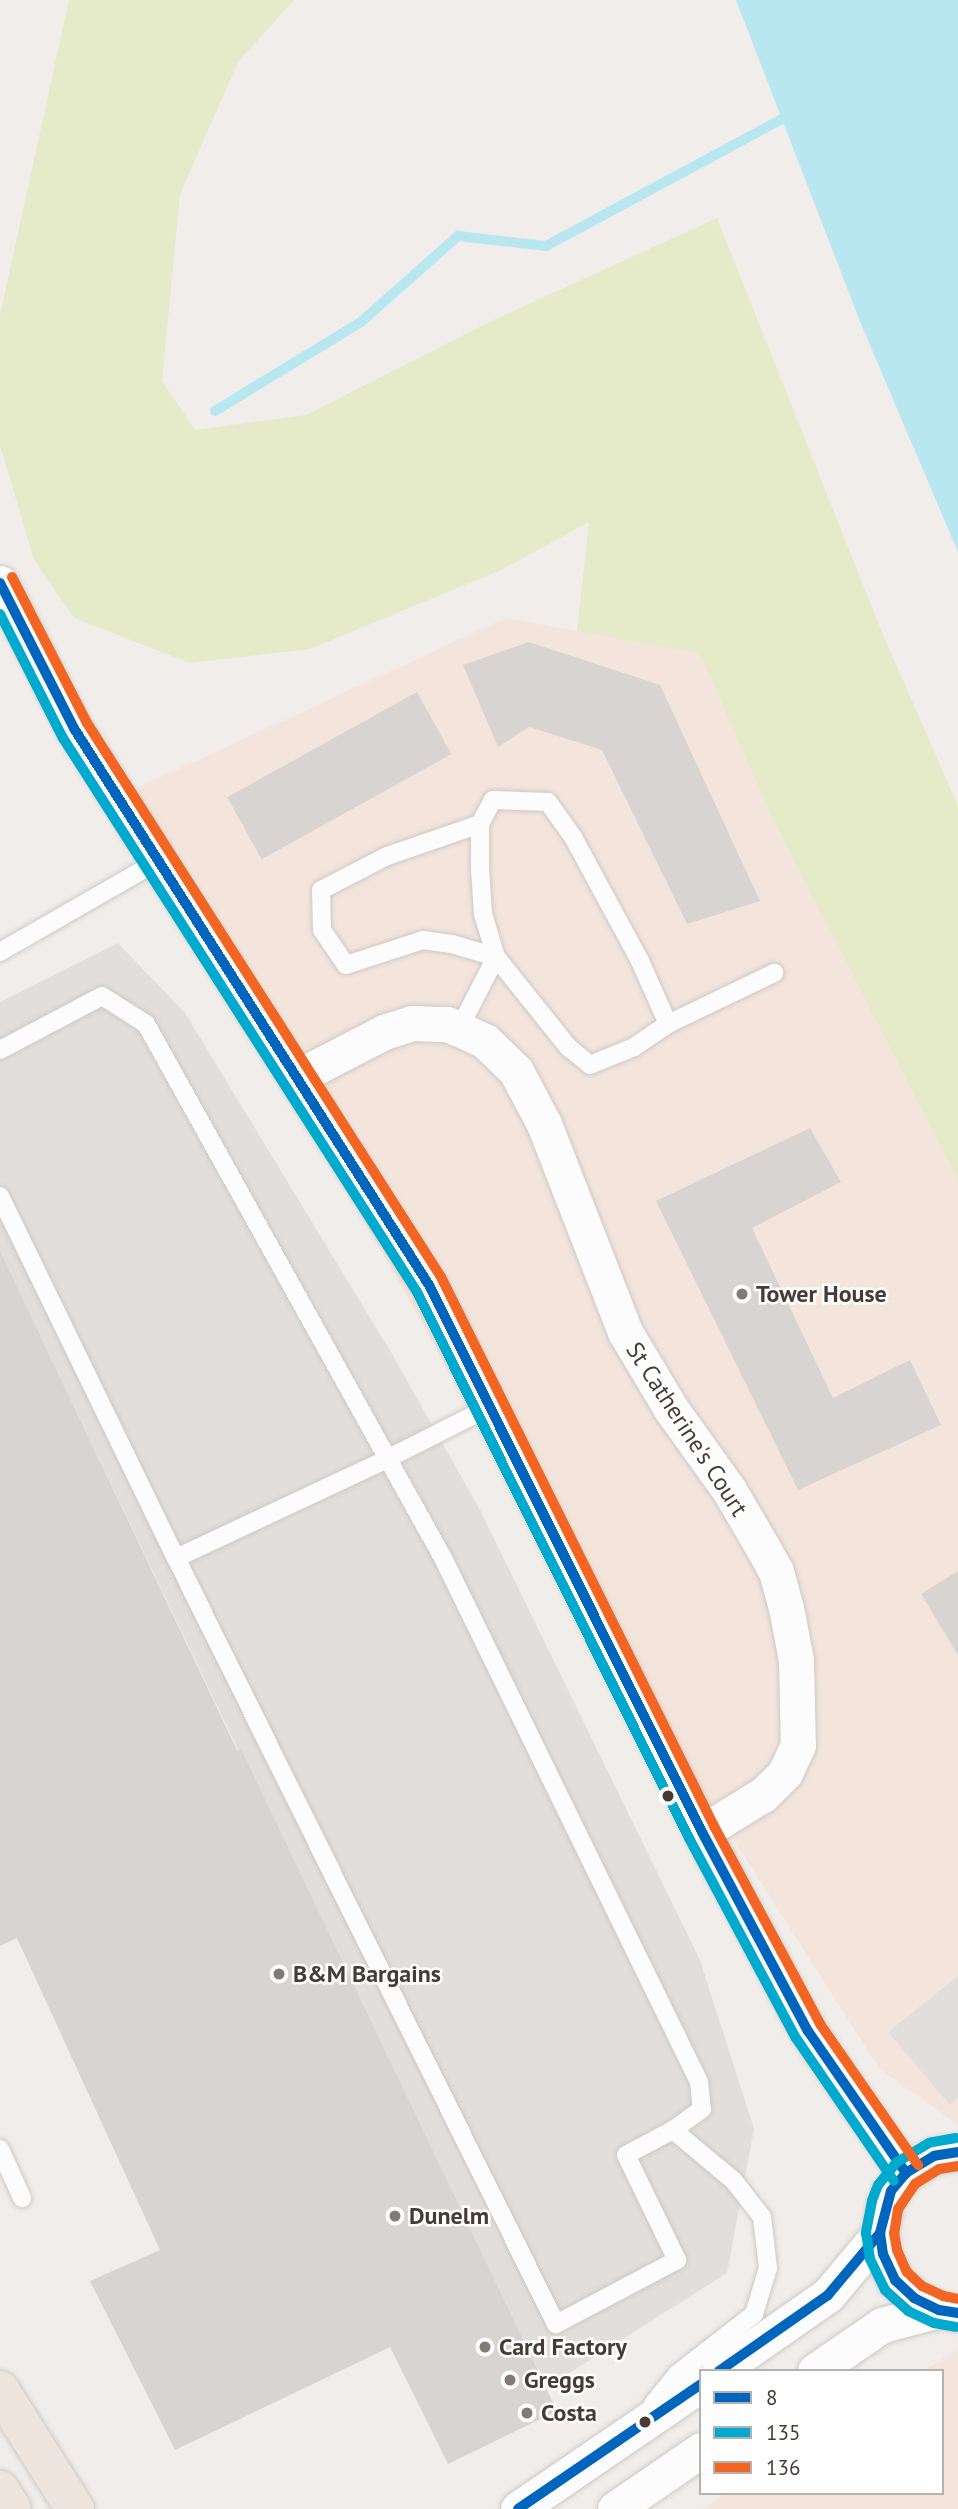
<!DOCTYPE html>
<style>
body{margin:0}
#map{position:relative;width:958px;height:2509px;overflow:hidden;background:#f0edea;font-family:"PT Sans",sans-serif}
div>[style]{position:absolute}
.commercial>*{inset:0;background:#f3e5dc}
.green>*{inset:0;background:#e5ebc8}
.parking>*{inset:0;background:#e2dedb}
.water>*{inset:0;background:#b8e7f0}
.stream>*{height:10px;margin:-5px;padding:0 5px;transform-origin:5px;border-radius:5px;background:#b8e7f0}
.building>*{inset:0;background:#d8d4d1;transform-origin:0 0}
.roads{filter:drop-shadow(0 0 2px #cdc9c5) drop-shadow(0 0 2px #cdc9c5)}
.service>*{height:18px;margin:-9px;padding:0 9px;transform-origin:9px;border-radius:9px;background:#fdfcfc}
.minor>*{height:35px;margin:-17.5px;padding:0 17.5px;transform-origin:17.5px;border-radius:17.5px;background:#fdfcfc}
.trunk>*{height:38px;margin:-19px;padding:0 19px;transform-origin:19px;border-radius:19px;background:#eee6de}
.bus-1>*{height:10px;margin:-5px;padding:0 5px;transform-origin:5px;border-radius:5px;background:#0065bd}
.bus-2>*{height:10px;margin:-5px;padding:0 5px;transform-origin:5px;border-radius:5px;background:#00a9ce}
.bus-3>*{height:10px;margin:-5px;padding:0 5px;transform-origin:5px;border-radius:5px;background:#f26522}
.dots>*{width:19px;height:19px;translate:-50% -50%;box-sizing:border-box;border:4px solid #fff;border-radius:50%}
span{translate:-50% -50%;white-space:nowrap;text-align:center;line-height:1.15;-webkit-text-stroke:5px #fff;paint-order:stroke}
.poi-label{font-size:24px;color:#473c35;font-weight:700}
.left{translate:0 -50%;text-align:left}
.street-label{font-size:24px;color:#473c35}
.legend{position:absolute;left:699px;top:2369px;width:245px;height:126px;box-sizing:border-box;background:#fff;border:2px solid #b5b1ae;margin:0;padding:9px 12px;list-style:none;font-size:21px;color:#473c35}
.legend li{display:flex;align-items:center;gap:14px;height:35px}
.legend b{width:35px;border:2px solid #b5b1ae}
</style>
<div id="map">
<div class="commercial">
<i style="clip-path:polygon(506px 618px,700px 654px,771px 816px,958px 1181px,958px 2125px,879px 2068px,544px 1541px,251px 1018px,135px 789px)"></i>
<i style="clip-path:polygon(958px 2349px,958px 2509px,702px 2509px,727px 2493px,942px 2493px,942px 2371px,923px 2371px)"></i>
</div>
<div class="green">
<i style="clip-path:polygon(69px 0,294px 0,238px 62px,180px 194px,162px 381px,195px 430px,306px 415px,485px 324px,717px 218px,881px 630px,958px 806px,958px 1181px,771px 816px,700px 654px,577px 631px,589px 522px,501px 570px,310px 649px,190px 663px,74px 618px,34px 560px,0 445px,0 315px)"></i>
</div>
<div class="parking">
<i style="clip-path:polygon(118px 943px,185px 1013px,392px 1354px,480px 1510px,700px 1960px,754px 2129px,727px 2273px,544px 2389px,0 1252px,0 1002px)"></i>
<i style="clip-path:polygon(958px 1976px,958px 2097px,950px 2105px,888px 2032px)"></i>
</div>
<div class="water">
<i style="clip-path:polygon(736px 0,958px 0,958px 552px,861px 324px)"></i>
</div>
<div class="stream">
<i style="left:215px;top:411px;width:171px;rotate:-31.4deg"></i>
<i style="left:361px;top:322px;width:130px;rotate:-41.6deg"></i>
<i style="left:458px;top:236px;width:89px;rotate:6.5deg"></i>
<i style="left:546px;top:246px;width:281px;rotate:-28.3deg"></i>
</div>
<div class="building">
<i style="clip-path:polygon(529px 642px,660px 685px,760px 901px,687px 924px,602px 750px,529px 727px,498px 747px,463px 665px)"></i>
<i style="left:417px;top:692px;width:71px;height:217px;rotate:61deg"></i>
<i style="clip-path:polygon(810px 1128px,841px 1182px,752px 1228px,833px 1398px,910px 1360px,941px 1425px,798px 1490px,656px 1201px)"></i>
<i style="clip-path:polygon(0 1251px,237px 1750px,241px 1749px,557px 2411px,448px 2464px,390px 2347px,175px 2450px,90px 2281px,160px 2250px,17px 1938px,0 1946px)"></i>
<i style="clip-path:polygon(958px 1571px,958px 1655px,921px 1594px)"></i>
</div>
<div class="roads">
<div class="service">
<i style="left:480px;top:824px;width:98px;rotate:161deg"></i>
<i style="left:387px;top:856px;width:74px;rotate:152.7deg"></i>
<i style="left:321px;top:890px;width:40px;rotate:88.6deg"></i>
<i style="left:322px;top:930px;width:42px;rotate:55.6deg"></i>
<i style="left:346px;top:965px;width:81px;rotate:-18deg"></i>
<i style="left:423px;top:940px;width:29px;rotate:8deg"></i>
<i style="left:452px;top:944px;width:46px;rotate:16.5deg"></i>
<i style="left:496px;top:957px;width:115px;rotate:51.3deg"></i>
<i style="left:568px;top:1047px;width:28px;rotate:39deg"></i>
<i style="left:590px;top:1065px;width:48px;rotate:-22.2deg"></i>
<i style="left:634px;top:1047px;width:41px;rotate:-34.1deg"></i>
<i style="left:668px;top:1024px;width:118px;rotate:-25.7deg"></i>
<i style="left:0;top:952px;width:182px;rotate:-29.9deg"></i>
<i style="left:459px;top:1029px;width:81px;rotate:-62.8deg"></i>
<i style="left:496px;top:957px;width:45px;rotate:-106.8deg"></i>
<i style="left:483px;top:914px;width:45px;rotate:-93.8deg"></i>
<i style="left:480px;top:869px;width:45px;rotate:-90deg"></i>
<i style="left:480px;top:824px;width:27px;rotate:-62deg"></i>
<i style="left:493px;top:800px;width:55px;rotate:2.1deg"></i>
<i style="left:548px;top:802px;width:43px;rotate:54.5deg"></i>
<i style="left:573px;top:837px;width:141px;rotate:61.6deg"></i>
<i style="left:640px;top:961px;width:69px;rotate:66deg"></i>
<i style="left:0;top:1050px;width:115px;rotate:-27.9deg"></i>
<i style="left:102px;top:996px;width:52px;rotate:32.5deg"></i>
<i style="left:146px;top:1024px;width:611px;rotate:60.92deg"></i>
<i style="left:443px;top:1558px;width:583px;rotate:63.96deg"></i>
<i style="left:699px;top:2082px;width:27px;rotate:84deg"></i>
<i style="left:702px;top:2109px;width:36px;rotate:144deg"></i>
<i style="left:673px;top:2130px;width:53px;rotate:152deg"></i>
<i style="left:626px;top:2155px;width:117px;rotate:64.1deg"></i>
<i style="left:677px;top:2260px;width:137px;rotate:152.1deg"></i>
<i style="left:556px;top:2324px;width:855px;rotate:-116.39deg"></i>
<i style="left:0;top:1196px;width:403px;rotate:64.1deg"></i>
<i style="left:176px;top:1558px;width:233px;rotate:-25.1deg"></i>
<i style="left:387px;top:1459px;width:115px;rotate:-26.8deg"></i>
<i style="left:0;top:2149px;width:54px;rotate:65.8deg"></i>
<i style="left:653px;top:2404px;width:38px;rotate:-51deg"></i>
<i style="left:677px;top:2374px;width:98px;rotate:-37.9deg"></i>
<i style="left:754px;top:2314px;width:48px;rotate:-73.1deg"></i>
<i style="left:768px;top:2268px;width:51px;rotate:-96.7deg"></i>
<i style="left:762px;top:2217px;width:46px;rotate:-127.9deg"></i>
<i style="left:734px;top:2181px;width:80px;rotate:-140.1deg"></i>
</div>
<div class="minor">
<i style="left:0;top:583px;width:165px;rotate:63deg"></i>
<i style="left:75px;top:730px;width:658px;rotate:57.47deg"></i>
<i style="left:429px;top:1285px;width:611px;rotate:63.48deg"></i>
<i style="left:702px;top:1832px;width:225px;rotate:62deg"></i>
<i style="left:808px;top:2031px;width:173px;rotate:55.4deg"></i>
<i style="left:297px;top:1077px;width:98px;rotate:-27.3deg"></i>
<i style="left:384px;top:1032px;width:29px;rotate:-18deg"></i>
<i style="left:412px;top:1023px;width:35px;rotate:2deg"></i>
<i style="left:447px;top:1024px;width:13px;rotate:23deg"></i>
<i style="left:459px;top:1029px;width:29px;rotate:25deg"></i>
<i style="left:485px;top:1041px;width:43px;rotate:44.1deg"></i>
<i style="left:516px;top:1071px;width:60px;rotate:62.2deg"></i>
<i style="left:544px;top:1124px;width:223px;rotate:68.7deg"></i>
<i style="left:625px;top:1332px;width:90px;rotate:59.1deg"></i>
<i style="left:671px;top:1409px;width:100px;rotate:54.4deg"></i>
<i style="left:729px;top:1490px;width:67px;rotate:59.6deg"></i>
<i style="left:763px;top:1548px;width:26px;rotate:61deg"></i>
<i style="left:776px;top:1571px;width:38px;rotate:75deg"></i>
<i style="left:786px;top:1608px;width:53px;rotate:79.1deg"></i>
<i style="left:796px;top:1660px;width:85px;rotate:88.7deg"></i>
<i style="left:798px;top:1745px;width:31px;rotate:115deg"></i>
<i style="left:785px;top:1773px;width:30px;rotate:135deg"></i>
<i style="left:764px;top:1794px;width:73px;rotate:148.5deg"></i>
<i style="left:958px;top:2152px;width:24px;rotate:171deg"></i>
<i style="left:934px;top:2156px;width:33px;rotate:149deg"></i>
<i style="left:906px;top:2173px;width:23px;rotate:130deg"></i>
<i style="left:891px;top:2191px;width:15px;rotate:113deg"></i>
<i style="left:885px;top:2205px;width:28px;rotate:100deg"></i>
<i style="left:880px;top:2233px;width:21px;rotate:82deg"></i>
<i style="left:883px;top:2254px;width:29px;rotate:65deg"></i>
<i style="left:895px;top:2280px;width:26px;rotate:43deg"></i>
<i style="left:914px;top:2298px;width:28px;rotate:26deg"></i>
<i style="left:939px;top:2310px;width:19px;rotate:9deg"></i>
<i style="left:719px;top:2371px;width:133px;rotate:-34.9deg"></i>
<i style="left:828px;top:2295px;width:81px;rotate:-50deg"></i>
<i style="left:815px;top:2371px;width:81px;rotate:-34.5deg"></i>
<i style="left:882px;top:2325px;width:59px;rotate:-14.7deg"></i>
<i style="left:518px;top:2509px;width:222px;rotate:-34.3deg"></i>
<i style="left:615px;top:2509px;width:104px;rotate:-34.5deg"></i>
</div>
<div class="trunk">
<i style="left:0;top:2390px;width:141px;rotate:57.8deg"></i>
<i style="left:0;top:2490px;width:22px;rotate:58deg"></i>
</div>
</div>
<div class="bus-1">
<i style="left:0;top:583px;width:165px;rotate:63deg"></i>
<i style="left:75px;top:730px;width:658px;rotate:57.47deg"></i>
<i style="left:429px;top:1285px;width:611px;rotate:63.48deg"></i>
<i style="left:702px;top:1832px;width:225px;rotate:62deg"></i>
<i style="left:808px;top:2031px;width:173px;rotate:55.4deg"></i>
<i style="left:958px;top:2152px;width:24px;rotate:171deg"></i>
<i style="left:934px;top:2156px;width:33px;rotate:149deg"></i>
<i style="left:906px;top:2173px;width:23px;rotate:130deg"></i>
<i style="left:891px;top:2191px;width:43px;rotate:104.7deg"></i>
<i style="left:880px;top:2233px;width:21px;rotate:82deg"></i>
<i style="left:883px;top:2254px;width:29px;rotate:65deg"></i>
<i style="left:895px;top:2280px;width:26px;rotate:43deg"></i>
<i style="left:914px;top:2298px;width:28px;rotate:26deg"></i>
<i style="left:939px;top:2310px;width:19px;rotate:9deg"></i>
<i style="left:719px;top:2371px;width:133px;rotate:-34.9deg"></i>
<i style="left:828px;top:2295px;width:81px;rotate:-50deg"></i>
<i style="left:518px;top:2509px;width:222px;rotate:-34.3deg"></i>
</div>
<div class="bus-2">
<i style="left:0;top:614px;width:139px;rotate:63.1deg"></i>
<i style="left:63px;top:738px;width:657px;rotate:57.42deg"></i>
<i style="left:417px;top:1292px;width:610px;rotate:63.52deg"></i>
<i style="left:689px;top:1838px;width:227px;rotate:61.9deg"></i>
<i style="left:796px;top:2038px;width:173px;rotate:55.6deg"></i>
<i style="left:956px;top:2138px;width:27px;rotate:170deg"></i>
<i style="left:929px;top:2143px;width:39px;rotate:149deg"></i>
<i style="left:896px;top:2163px;width:28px;rotate:129deg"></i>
<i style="left:878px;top:2185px;width:17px;rotate:111deg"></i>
<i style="left:872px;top:2201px;width:33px;rotate:101deg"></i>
<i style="left:866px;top:2233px;width:26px;rotate:81deg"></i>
<i style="left:870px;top:2259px;width:34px;rotate:64deg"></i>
<i style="left:885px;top:2290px;width:31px;rotate:42deg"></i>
<i style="left:908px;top:2311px;width:29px;rotate:25deg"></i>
<i style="left:934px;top:2323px;width:22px;rotate:10deg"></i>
</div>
<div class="bus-3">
<i style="left:12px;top:577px;width:164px;rotate:62.8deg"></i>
<i style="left:87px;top:723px;width:657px;rotate:57.42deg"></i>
<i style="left:441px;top:1277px;width:613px;rotate:63.56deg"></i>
<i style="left:714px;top:1826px;width:225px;rotate:61.8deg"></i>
<i style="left:820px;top:2024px;width:172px;rotate:55.2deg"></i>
<i style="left:958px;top:2166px;width:19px;rotate:171deg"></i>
<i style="left:939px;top:2169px;width:28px;rotate:148deg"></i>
<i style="left:915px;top:2184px;width:30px;rotate:124deg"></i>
<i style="left:898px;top:2209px;width:24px;rotate:99deg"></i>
<i style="left:894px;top:2233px;width:17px;rotate:80deg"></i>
<i style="left:897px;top:2250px;width:24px;rotate:66deg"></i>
<i style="left:907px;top:2272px;width:21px;rotate:43deg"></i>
<i style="left:922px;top:2286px;width:23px;rotate:25deg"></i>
<i style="left:943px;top:2296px;width:15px;rotate:11deg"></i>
</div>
<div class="dots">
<i style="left:742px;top:1294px;background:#827a74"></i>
<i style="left:668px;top:1796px;background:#473c35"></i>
<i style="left:279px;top:1974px;background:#827a74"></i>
<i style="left:395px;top:2216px;background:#827a74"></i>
<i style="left:485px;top:2347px;background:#827a74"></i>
<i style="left:510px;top:2380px;background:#827a74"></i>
<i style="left:527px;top:2413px;background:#827a74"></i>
<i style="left:645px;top:2422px;background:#473c35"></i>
</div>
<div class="poi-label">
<span class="left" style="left:756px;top:1294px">Tower House</span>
<span class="left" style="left:293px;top:1974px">B&amp;M Bargains</span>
<span class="left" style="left:409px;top:2216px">Dunelm</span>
<span class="left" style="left:499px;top:2347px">Card Factory</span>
<span class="left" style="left:524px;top:2380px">Greggs</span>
<span class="left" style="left:541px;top:2413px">Costa</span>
</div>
<div class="street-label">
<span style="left:687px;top:1429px;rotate:57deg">St Catherine's Court</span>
</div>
<ul class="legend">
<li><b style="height:9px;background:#0065bd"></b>8</li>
<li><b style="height:9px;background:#00a9ce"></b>135</li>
<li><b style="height:9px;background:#f26522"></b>136</li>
</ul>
</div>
